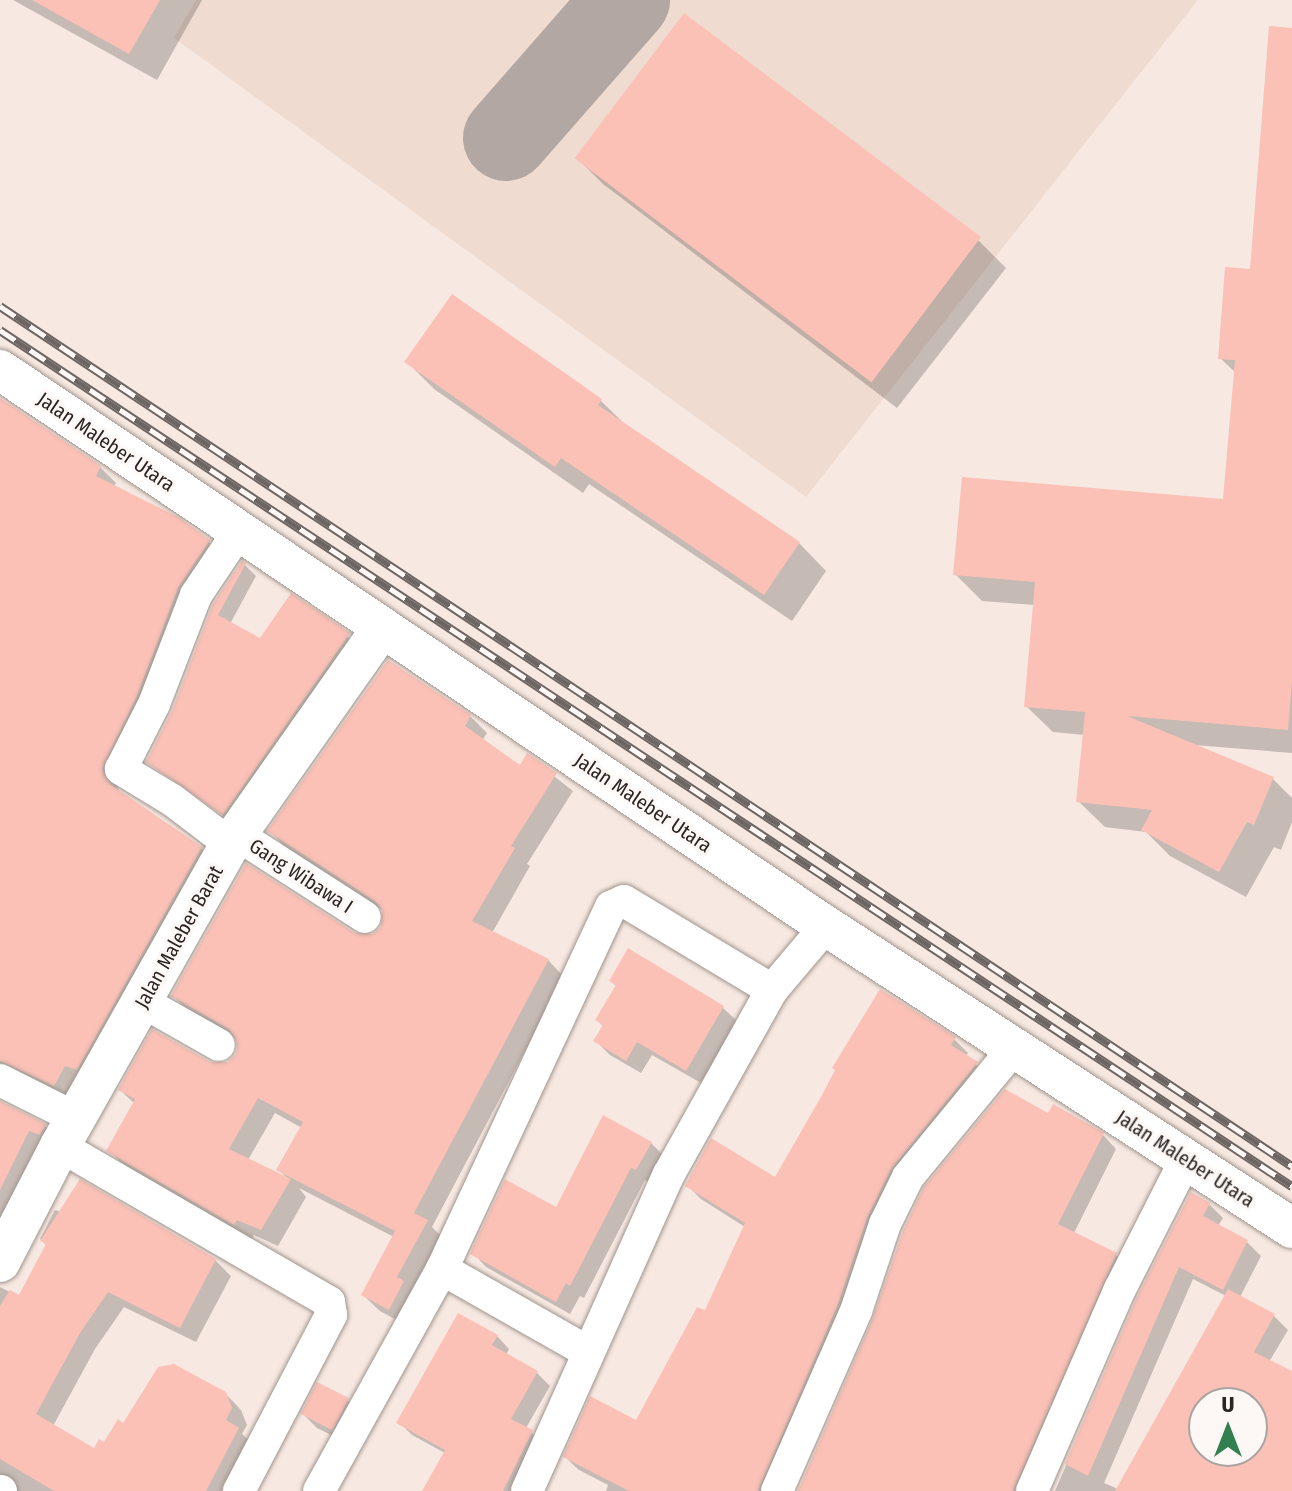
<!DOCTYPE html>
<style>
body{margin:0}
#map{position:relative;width:1292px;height:1491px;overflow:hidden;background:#f7e9e2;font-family:"Fira Sans Condensed",sans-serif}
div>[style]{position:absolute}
.built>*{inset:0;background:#f0dbd0}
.shadow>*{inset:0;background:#0003}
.taxiway>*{height:86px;margin:-43px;padding:0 43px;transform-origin:43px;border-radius:43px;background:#b2a7a2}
.building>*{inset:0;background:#fbc1b7;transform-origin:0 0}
.roads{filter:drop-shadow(0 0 2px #a0948d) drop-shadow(0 0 2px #a0948d)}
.minor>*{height:32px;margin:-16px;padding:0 16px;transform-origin:16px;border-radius:16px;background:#fff}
.tertiary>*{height:40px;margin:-20px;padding:0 20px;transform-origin:20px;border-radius:20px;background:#fff}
.rail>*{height:9px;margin-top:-4.5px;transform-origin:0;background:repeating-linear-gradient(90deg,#fdf8f5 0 18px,#6d6561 0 36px);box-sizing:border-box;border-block:2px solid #6d6561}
span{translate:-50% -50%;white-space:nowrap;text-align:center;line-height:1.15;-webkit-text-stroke:6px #fdf8f5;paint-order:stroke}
.street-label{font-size:20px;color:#2a2523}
.north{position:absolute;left:1188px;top:1387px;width:80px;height:80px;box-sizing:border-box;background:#fdf8f5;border:2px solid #a9a4a1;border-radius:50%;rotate:0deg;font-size:22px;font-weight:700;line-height:32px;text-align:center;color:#2a2523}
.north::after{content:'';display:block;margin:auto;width:28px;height:36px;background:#328050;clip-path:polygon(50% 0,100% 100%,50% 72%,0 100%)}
</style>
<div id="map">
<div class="built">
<i style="clip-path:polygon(196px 0,1198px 0,806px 497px,174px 38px)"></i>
</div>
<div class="shadow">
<i style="clip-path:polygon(13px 0,202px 0,157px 80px)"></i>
<i style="clip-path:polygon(1292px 30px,1292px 753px,1194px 745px,1273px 779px,1292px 798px,1292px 822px,1281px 850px,1274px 847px,1246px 897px,1170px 856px,1146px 832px,1105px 827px,1078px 801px,1085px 735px,1053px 732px,1026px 706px,1035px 605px,982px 601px,955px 574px,1225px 501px,1236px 373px,1220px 358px,1252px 271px)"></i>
<i style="clip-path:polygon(576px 157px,978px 240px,1006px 268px,897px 408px,603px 184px)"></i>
<i style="clip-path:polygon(406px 361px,601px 401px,630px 429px,799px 543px,826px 571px,792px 621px,589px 484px,583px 493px,434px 389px)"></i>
<i style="clip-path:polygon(0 401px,100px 467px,116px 483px,113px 487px,209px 542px,224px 557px,117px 786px,121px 795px,201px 848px,217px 864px,70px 1100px,0 1086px)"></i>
<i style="clip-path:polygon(243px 563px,256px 576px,230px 624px,261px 641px,291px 596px,360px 646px,235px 824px,148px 762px,174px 712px,215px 605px)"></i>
<i style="clip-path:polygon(evenodd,470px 716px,487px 733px,482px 741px,521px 768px,528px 756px,573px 791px,527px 864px,530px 866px,492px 933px,548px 960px,564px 977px,432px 1227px,444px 1239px,406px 1325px,380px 1311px,363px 1295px,394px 1237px,299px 1188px,306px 1197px,278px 1246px,254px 1235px,251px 1240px,125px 1167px,109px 1150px,135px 1104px,120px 1090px,210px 1064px,229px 1064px,238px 1055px,237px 1039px,190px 1012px,173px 996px,355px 935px,374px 936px,383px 928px,384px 911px,286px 848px,270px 831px,470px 716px,275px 1113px,302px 1128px,279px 1170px,288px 1179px,248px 1160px,275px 1113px)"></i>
<i style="clip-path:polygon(629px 951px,723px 1008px,737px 1021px,701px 1083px,652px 1055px,641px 1073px,610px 1055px,596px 1041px,604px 1027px,597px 1020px,617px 987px,611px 981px)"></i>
<i style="clip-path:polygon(954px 1039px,968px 1053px,966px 1056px,990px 1077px,907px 1179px,776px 1491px,606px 1491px,608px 1485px,579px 1470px,565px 1457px,637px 1423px,706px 1313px,745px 1227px,701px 1199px,687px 1185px,776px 1180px)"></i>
<i style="clip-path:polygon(0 1103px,45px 1126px,60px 1141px,0 1262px)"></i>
<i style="clip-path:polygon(1049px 1116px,1103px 1135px,1116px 1149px,1074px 1233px,1116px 1255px,1130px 1268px,1031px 1491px,800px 1491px)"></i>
<i style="clip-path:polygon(651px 1143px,665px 1157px,651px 1183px,645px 1180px,584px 1298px,580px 1296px,570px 1314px,486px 1267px,473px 1253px,557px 1209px)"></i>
<i style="clip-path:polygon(evenodd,1209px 1204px,1223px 1218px,1218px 1226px,1247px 1242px,1261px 1256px,1240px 1297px,1274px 1316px,1288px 1330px,1269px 1362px,1292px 1374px,1292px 1491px,1055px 1491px,1139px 1298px,1209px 1204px,1193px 1279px,1226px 1296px,1118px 1489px,1104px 1483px,1193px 1279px,1209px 1204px,1204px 1403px,1252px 1403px,1252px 1451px,1204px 1451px,1204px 1403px)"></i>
<i style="clip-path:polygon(55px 1210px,215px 1260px,231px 1276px,196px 1342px,124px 1307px,95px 1349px,53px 1426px,95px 1450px,124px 1425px,225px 1393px,241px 1410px,247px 1425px,242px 1434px,254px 1445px,232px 1491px,0 1491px,0 1287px,20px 1297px,47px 1246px,40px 1239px)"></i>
<i style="clip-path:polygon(497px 1336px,509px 1349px,506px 1355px,537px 1373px,550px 1386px,526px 1428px,545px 1445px,521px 1491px,424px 1491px,445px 1453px,412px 1435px,399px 1422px)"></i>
<i style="clip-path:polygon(347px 1400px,361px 1414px,345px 1442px,317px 1428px,303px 1414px)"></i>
</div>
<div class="taxiway">
<i style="left:506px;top:138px;width:184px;rotate:-48.8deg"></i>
</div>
<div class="building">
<i style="clip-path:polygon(32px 0,160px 0,129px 54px)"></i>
<i style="left:684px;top:13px;width:372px;height:182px;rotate:37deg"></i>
<i style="clip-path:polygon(1269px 26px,1292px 28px,1292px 681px,1288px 730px,1127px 716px,1274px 777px,1254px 825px,1247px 822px,1219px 872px,1141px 830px,1152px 810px,1076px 802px,1085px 712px,1024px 707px,1035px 582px,953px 575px,962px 477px,1223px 499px,1235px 360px,1218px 359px,1225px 267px,1250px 269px)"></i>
<i style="clip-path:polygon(452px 294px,602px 399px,598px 405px,800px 542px,764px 595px,561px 458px,555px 467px,404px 362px)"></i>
<i style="clip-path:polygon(0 398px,101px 466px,96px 476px,178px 517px,210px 540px,178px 588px,137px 696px,102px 769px,111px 785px,202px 847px,77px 1070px,65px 1066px,54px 1086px,0 1061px)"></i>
<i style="clip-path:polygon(242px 561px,246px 563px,218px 615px,260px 638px,291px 593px,350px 633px,223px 815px,146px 762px,172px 711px,213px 604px)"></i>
<i style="clip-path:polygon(388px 660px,471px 715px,465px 726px,520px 765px,527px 753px,557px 773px,511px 846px,515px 848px,472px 921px,549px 959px,414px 1213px,428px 1220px,397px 1277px,404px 1281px,389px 1310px,361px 1295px,395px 1231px,276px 1170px,303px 1122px,258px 1098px,229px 1149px,291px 1179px,261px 1230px,237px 1220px,234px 1225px,106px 1151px,135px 1099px,118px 1090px,152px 1029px,210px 1062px,228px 1062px,236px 1054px,238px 1044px,229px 1029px,171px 996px,246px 863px,355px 933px,373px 934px,381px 927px,382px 909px,375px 901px,267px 831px)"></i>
<i style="clip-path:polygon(628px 948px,724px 1006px,686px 1071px,637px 1042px,626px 1061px,593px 1041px,603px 1025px,595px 1020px,616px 985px,609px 981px)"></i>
<i style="clip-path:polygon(880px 989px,956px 1037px,951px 1045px,978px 1062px,891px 1169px,867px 1218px,838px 1304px,758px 1491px,629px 1491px,563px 1457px,590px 1396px,636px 1420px,697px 1307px,705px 1310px,745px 1223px,685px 1186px,711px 1138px,775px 1177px,822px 1095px,835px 1070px,832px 1068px)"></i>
<i style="clip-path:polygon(1005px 1089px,1048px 1113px,1053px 1104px,1104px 1133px,1058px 1224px,1117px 1253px,1013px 1491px,798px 1491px,873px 1318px,903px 1231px,924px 1187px)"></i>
<i style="clip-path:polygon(0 1101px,46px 1124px,40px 1135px,29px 1131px,0 1190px)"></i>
<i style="clip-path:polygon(603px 1115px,652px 1142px,636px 1170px,631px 1168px,570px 1286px,566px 1283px,556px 1302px,470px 1254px,505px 1179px,556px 1207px)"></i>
<i style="clip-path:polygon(80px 1179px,216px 1259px,180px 1328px,108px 1292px,80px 1333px,36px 1414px,94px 1448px,99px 1439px,104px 1442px,118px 1419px,123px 1423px,158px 1367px,174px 1364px,226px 1392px,232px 1408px,226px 1420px,239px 1428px,206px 1491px,54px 1491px,0 1459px,0 1306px,10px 1290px,19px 1295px,46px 1244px,40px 1241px)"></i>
<i style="clip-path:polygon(1191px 1192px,1210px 1203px,1203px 1216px,1248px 1240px,1223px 1290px,1179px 1267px,1088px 1476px,1065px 1464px,1137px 1297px)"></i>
<i style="clip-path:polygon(evenodd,1228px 1289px,1275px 1314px,1254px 1352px,1292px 1371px,1292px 1491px,1115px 1491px,1228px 1289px,1204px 1403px,1252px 1403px,1252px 1451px,1204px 1451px,1204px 1403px)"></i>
<i style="clip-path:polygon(458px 1313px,498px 1335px,492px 1345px,538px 1371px,511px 1419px,533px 1430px,503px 1491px,422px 1491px,445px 1450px,396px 1423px)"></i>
<i style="left:317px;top:1382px;width:36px;height:36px;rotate:27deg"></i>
</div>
<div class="roads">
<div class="minor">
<i style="left:236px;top:834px;width:153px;rotate:32.8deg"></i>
<i style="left:230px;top:844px;width:73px;rotate:-142.8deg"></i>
<i style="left:172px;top:800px;width:60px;rotate:-148.7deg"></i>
<i style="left:121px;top:769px;width:73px;rotate:-63.1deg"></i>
<i style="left:154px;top:704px;width:117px;rotate:-68.9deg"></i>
<i style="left:196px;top:595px;width:77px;rotate:-56.1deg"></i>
<i style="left:143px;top:1002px;width:87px;rotate:29.5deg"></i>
<i style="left:0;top:1080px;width:85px;rotate:26.6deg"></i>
<i style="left:60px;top:1146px;width:311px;rotate:30.1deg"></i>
<i style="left:329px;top:1302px;width:13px;rotate:81deg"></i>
<i style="left:331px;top:1315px;width:199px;rotate:117.6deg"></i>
<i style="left:442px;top:1269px;width:168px;rotate:29.6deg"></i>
<i style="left:0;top:1491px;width:1px"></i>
<i style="left:319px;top:1491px;width:254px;rotate:-61deg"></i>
<i style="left:442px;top:1269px;width:400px;rotate:-65deg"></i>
<i style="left:611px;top:907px;width:14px;rotate:-25deg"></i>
<i style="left:624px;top:901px;width:173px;rotate:31deg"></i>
<i style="left:772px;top:990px;width:84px;rotate:-49.8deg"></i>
<i style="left:527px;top:1491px;width:347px;rotate:-65.9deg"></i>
<i style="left:669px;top:1174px;width:211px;rotate:-60.8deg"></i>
<i style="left:777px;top:1491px;width:197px;rotate:-66.3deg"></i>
<i style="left:856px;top:1311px;width:92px;rotate:-71.6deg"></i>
<i style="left:885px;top:1224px;width:52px;rotate:-63.9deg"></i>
<i style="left:908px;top:1177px;width:167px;rotate:-50.6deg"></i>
<i style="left:1032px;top:1491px;width:220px;rotate:-66.5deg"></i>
<i style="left:1120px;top:1289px;width:146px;rotate:-63.1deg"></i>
</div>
<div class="tertiary">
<i style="left:0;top:370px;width:996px;rotate:33.95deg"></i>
<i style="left:826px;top:926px;width:555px;rotate:32.95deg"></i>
<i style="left:0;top:1262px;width:131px;rotate:-62.7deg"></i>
<i style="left:60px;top:1146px;width:347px;rotate:-60.6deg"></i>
<i style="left:230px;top:844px;width:264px;rotate:-54.9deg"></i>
</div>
</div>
<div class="rail">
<i style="left:0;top:306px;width:1552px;rotate:33.65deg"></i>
<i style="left:0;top:330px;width:1550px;rotate:33.53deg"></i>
</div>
<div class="street-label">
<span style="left:106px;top:442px;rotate:34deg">Jalan Maleber Utara</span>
<span style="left:643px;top:803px;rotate:34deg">Jalan Maleber Utara</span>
<span style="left:301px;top:876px;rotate:33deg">Gang Wibawa I</span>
<span style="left:179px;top:937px;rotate:-61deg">Jalan Maleber Barat</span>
<span style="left:1185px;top:1159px;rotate:33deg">Jalan Maleber Utara</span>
</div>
<div class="north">U</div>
</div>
